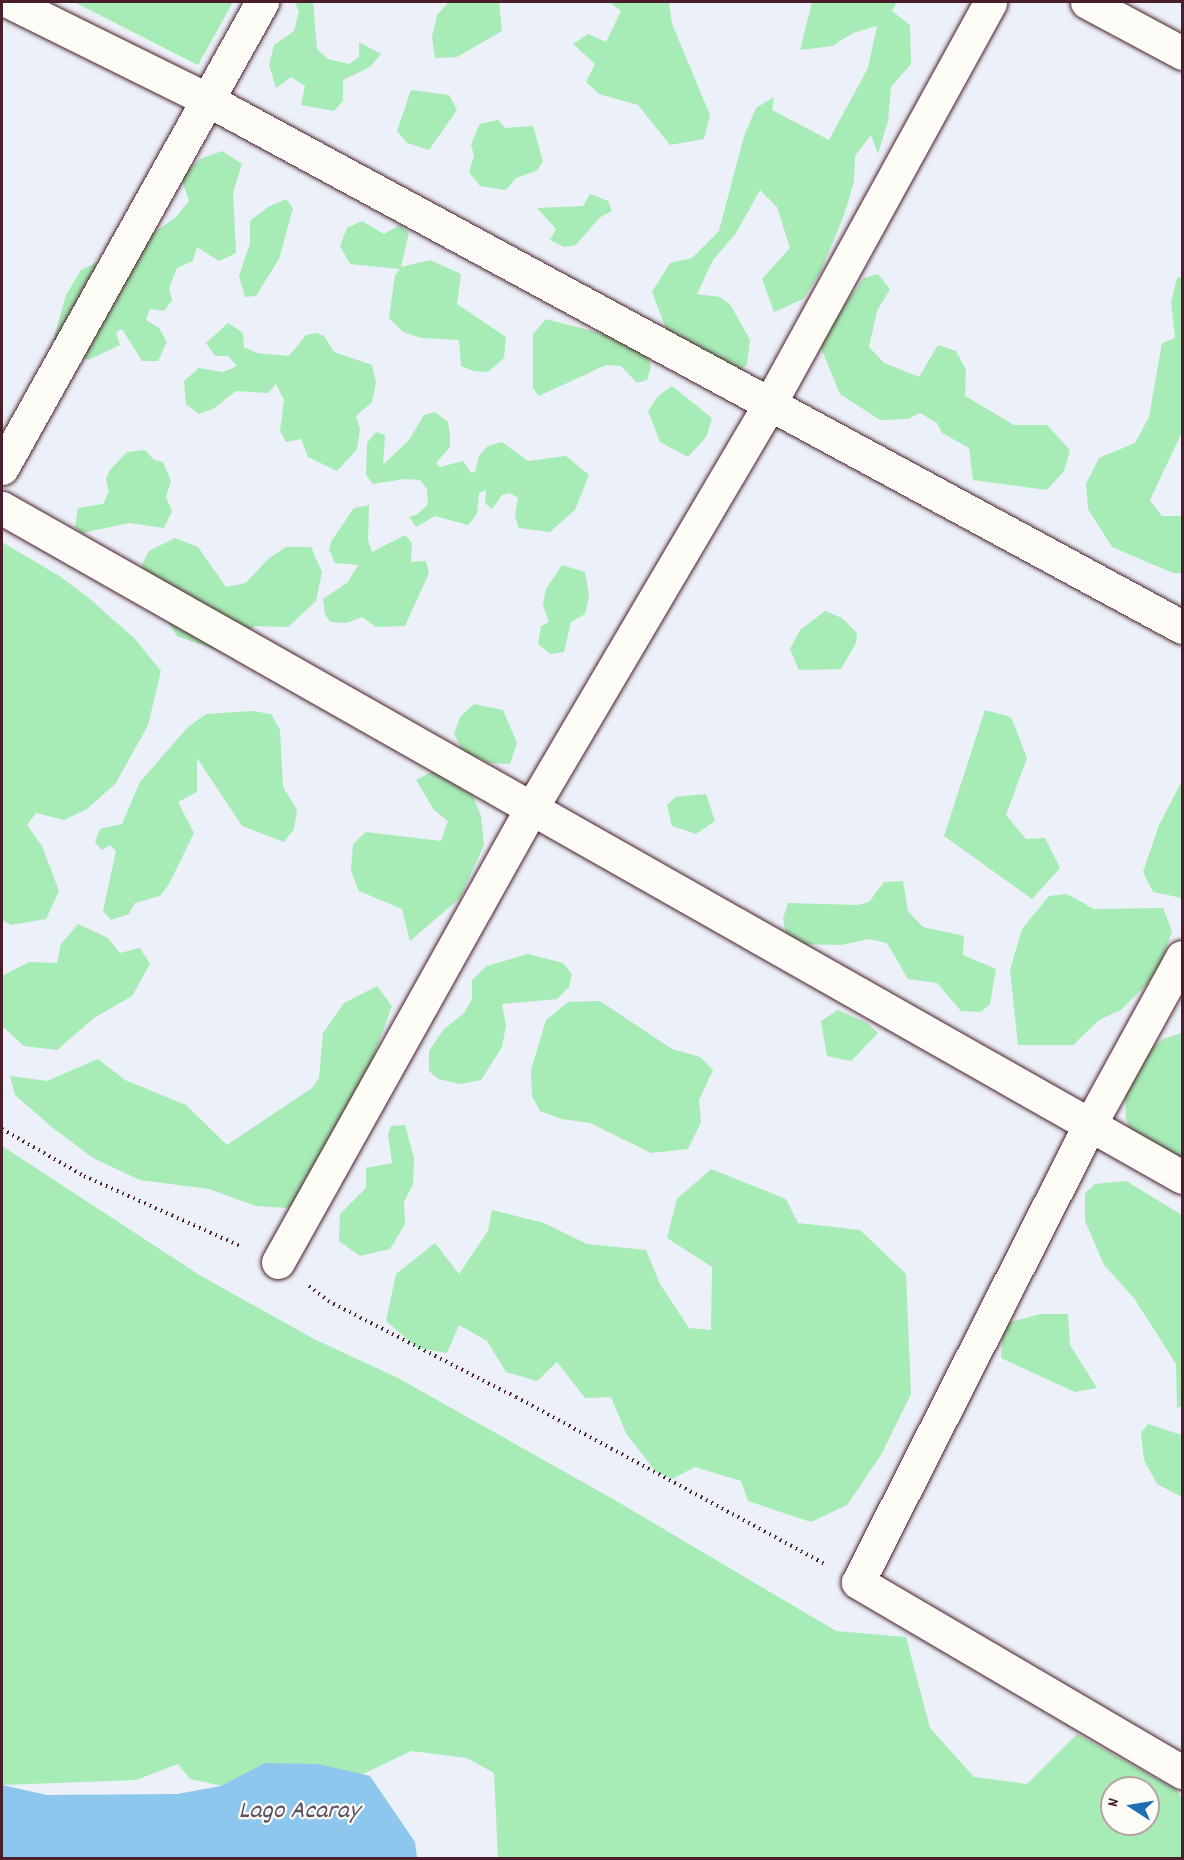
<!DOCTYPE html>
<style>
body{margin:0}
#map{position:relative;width:1184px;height:1860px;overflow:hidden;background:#ecf0f8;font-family:Dekko,sans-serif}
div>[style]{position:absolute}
.green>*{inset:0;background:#a7ebb6}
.water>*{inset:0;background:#8ec7ed}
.path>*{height:4px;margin-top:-2px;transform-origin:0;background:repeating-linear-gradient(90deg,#4a1f2b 0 1.5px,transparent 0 6px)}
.roads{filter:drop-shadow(0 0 2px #4a1f2b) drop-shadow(0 0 2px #4a1f2b)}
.street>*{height:33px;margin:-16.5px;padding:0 16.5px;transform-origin:16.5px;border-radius:16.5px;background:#fdfcf7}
span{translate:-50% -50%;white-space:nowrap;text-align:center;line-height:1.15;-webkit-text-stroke:4.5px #fdfcf7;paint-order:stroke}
.water-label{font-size:26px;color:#5e5165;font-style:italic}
.frame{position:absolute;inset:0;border:3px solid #4a1f2b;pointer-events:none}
.north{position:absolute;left:1100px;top:1776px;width:60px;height:60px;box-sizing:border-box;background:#fdfcf7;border:2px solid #b5a4a5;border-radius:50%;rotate:282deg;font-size:16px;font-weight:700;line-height:24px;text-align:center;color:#4a1f2b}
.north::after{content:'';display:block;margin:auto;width:21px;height:27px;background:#1f6fb2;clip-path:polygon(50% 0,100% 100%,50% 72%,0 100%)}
</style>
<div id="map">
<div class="green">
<i style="clip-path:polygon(74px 2px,233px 2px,198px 65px)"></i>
<i style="clip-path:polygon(295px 2px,313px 2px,317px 49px,328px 59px,349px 64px,359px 57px,359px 42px,381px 54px,370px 67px,343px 80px,343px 101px,334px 111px,301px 105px,305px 86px,291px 77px,276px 88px,269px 65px,274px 45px,294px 31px,299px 12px)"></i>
<i style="clip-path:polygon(449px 2px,499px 2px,502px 31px,457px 57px,435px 58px,432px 37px,437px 15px)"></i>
<i style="clip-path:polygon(609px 2px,669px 2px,672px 24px,710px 115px,704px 139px,670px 145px,638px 105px,599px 94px,586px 82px,595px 64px,573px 44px,588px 34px,606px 42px,621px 11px)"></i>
<i style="clip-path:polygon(812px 2px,897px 2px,892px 11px,910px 25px,911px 64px,891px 87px,888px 121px,878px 154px,871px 135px,855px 156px,854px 182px,844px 215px,820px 273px,803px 299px,774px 312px,762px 279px,790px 248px,777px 207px,760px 190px,736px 233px,713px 260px,697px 294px,720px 297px,730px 304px,750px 340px,747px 365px,733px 374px,668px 334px,652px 292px,670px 263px,692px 258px,719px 231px,744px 136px,756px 108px,774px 97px,772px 110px,829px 140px,868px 68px,877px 26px,853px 33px,832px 46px,800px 50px)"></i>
<i style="clip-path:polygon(411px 90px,449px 95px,457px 110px,429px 150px,407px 143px,397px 131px)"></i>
<i style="clip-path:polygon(498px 120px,505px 128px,533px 126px,543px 162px,536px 171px,516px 178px,506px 190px,480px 186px,469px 172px,474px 156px,471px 144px,480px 124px)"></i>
<i style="clip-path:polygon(222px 151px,242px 164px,233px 192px,236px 253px,219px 261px,197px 247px,193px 261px,177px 268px,169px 288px,172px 300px,164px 311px,150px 309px,146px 320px,159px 328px,167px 342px,158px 361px,142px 361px,122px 329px,116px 332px,120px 345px,88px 360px,53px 341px,66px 295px,81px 270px,142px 241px,176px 217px,189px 201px,181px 177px,200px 159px)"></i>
<i style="clip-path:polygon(590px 194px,608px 201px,612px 211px,599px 218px,576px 245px,564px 247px,550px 240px,556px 229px,537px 208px,583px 206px)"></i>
<i style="clip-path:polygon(286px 199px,293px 208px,279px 259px,256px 296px,245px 297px,239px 276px,250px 244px,250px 221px,268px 207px)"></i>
<i style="clip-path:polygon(362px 221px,384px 234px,400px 225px,409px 233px,401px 267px,430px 260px,461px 274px,457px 304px,506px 337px,504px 358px,488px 372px,474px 371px,461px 366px,459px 340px,421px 338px,403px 332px,389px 318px,395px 275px,400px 269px,350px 264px,340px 246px,347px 228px)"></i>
<i style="clip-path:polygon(878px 274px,890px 289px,877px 311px,869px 347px,884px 363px,919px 377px,938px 345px,956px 351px,966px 370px,965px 396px,1014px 425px,1047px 425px,1070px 450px,1064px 471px,1047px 490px,973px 480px,969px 448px,942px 433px,937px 423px,920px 413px,908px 419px,880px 420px,840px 394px,818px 341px,864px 278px)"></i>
<i style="clip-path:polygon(1182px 277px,1182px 432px,1150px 500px,1162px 516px,1182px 516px,1182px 573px,1173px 573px,1112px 547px,1088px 509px,1086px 484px,1099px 458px,1135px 443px,1149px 417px,1162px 343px,1175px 338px,1171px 302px,1177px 278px)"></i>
<i style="clip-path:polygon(546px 319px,615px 337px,647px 353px,651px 367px,647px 380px,637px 383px,621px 366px,606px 365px,539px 396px,533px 388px,533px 334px)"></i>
<i style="clip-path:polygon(228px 323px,243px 333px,244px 347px,257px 353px,289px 356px,306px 335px,317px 333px,324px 336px,334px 352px,372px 365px,376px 382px,372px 402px,356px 416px,360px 429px,357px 449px,337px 471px,308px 457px,301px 439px,286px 442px,280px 431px,284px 400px,276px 384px,268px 393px,236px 391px,213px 409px,199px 414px,186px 404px,184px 381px,199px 368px,223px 372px,237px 366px,228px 356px,215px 356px,206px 343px)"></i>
<i style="clip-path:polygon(672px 386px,712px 418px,706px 437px,688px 457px,660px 442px,648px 411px,658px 396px)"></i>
<i style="clip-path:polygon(435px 412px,448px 422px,450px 435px,450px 447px,436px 463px,440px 467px,463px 461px,471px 473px,475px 472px,479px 456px,488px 446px,502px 442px,528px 461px,566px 456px,589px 475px,575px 510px,550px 532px,519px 528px,515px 516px,518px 498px,510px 493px,502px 495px,492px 509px,485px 503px,486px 490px,479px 493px,477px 514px,468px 525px,435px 516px,416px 527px,409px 517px,418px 514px,428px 504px,427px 489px,420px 480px,405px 479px,373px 484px,366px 475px,367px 443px,376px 432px,385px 435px,383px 465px,409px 440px,424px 415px)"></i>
<i style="clip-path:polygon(145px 450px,154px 460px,163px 462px,171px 481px,166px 497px,172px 511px,164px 528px,129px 523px,82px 533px,75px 528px,78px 508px,103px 504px,109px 491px,106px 479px,110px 470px,127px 452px)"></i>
<i style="clip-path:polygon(369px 505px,368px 540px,372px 552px,405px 535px,412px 543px,411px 562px,426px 561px,429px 573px,405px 626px,376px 627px,362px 617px,347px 623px,330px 622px,325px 614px,323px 599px,348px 582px,358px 565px,335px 563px,329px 550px,332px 540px,354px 508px)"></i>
<i style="clip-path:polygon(175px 538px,198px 547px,226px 587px,246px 583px,268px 559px,286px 547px,311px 547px,322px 572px,316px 601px,288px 627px,255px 626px,219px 651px,177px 636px,153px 598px,142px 564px,149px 551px)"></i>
<i style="clip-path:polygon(2px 542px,61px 577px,91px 600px,135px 639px,161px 671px,148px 725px,116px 783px,87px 809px,64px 820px,36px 813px,27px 825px,42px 846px,59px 891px,46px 919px,11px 925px,2px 920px)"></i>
<i style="clip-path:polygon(562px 565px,585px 572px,589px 596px,585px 614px,571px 622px,564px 652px,550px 654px,538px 644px,541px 626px,549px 622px,543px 605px,546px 589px)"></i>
<i style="clip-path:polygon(825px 611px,842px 618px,857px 633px,856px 643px,841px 669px,799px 670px,790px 649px,800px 630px)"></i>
<i style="clip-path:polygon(474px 704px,503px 710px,517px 743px,510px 764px,490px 763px,463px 751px,454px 734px,460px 717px)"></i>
<i style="clip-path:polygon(985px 710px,1011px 717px,1027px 758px,1006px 815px,1026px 839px,1045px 838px,1060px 868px,1032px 899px,944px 836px)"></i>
<i style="clip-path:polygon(253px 711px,271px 714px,280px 730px,283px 787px,297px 810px,294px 829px,284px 842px,242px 826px,197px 758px,197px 792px,178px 802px,194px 833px,169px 884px,160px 896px,135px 903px,129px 914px,111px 920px,103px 911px,116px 851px,110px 845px,102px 850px,95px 842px,100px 829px,122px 824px,140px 782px,188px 727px,206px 714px)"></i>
<i style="clip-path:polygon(433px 771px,473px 796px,481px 816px,484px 845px,460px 898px,410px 941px,402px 909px,359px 891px,351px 871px,353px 844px,366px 832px,441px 841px,448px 821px,434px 810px,416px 780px)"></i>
<i style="clip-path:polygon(1182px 781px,1182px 898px,1153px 892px,1143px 872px,1159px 825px)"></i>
<i style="clip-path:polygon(706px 794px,715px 821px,696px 834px,672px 826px,667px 805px,676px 797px)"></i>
<i style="clip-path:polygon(903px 881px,908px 911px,923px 927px,964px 936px,963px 955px,996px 969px,990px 1004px,981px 1012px,961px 1011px,937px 983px,908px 979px,887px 943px,869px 939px,841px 945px,788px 944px,783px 918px,788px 903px,857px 905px,869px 902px,884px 882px)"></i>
<i style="clip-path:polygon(1067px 894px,1094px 909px,1163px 908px,1172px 931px,1161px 963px,1147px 984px,1121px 1010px,1099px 1020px,1073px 1045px,1018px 1045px,1010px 970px,1022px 929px,1049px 896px)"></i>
<i style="clip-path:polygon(78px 924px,108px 938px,120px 953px,140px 948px,150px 964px,132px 996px,94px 1018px,57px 1050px,24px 1046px,2px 1026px,2px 976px,29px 962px,57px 963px,61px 944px)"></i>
<i style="clip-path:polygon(528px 954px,563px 963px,572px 974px,569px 987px,557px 999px,502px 1004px,506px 1026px,502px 1047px,481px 1080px,460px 1084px,438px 1079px,429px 1071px,429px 1051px,443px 1030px,464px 1013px,472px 999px,472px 980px,487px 966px)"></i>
<i style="clip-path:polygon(377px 986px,392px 1006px,325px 1188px,287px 1208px,256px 1206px,209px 1189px,140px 1180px,93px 1158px,53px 1128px,15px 1095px,10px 1076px,47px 1081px,98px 1059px,125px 1080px,186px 1105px,227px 1145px,312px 1088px,319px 1078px,323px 1033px,344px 1003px)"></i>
<i style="clip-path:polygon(600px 1001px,672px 1049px,700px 1057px,713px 1070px,699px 1100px,701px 1122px,688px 1149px,651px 1153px,590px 1123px,562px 1119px,540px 1111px,532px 1096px,531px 1070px,546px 1020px,568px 1002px)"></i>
<i style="clip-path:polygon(838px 1010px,867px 1023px,878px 1033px,851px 1061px,827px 1056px,821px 1021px)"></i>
<i style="clip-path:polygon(1182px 1033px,1182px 1173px,1135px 1141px,1126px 1119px,1125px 1094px,1145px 1053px,1163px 1039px)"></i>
<i style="clip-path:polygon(405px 1125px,414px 1158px,413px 1184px,404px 1202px,405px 1224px,390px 1249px,360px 1256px,339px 1241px,340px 1214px,366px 1188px,366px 1168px,392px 1163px,388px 1134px,391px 1126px)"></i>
<i style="clip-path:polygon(evenodd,2px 1146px,201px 1276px,314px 1339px,398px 1378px,613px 1499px,836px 1631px,906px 1637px,930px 1728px,974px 1777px,1027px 1784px,1077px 1734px,1176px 1790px,1182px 1798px,1182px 1858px,498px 1858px,494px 1773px,467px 1758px,411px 1751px,363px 1774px,306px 1788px,250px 1792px,190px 1779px,178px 1764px,136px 1780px,2px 1785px,2px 1146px,1112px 1788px,1148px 1788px,1148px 1824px,1112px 1824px,1112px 1788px)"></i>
<i style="clip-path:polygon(711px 1169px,786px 1199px,798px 1223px,860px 1230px,906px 1274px,911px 1394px,881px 1455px,847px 1505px,811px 1522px,748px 1501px,741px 1481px,695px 1467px,672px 1479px,655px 1471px,626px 1433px,611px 1397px,585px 1398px,557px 1362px,537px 1381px,506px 1372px,487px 1341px,459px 1325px,447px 1353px,418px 1348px,386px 1321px,396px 1274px,435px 1243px,459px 1274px,488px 1231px,492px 1210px,544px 1223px,587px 1244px,646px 1250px,660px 1284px,689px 1328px,711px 1330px,712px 1267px,667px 1238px,677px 1199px)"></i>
<i style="clip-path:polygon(1126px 1181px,1182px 1215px,1182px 1406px,1177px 1408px,1176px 1364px,1134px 1298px,1104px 1265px,1085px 1221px,1085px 1193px,1095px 1184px)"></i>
<i style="clip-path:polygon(1041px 1314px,1068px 1314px,1070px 1345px,1097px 1388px,1075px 1392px,1001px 1358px,1003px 1324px)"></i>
<i style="clip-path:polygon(1148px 1424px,1182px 1435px,1182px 1497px,1157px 1484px,1144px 1460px,1141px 1433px)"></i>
</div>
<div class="water">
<i style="clip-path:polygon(265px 1763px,318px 1764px,370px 1776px,415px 1842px,417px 1858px,2px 1858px,2px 1785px,47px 1795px,177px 1794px,221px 1786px)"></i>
</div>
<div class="path">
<i style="left:2px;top:1129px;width:95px;rotate:29.8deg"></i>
<i style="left:84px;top:1176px;width:174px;rotate:24.1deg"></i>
<i style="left:309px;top:1286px;width:24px;rotate:38deg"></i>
<i style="left:328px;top:1301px;width:211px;rotate:27.1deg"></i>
<i style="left:516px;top:1397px;width:351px;rotate:28.4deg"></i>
</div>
<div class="roads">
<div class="street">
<i style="left:10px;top:2px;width:219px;rotate:26.3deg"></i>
<i style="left:206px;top:99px;width:1110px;rotate:28.41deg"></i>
<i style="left:1087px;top:2px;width:108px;rotate:28.2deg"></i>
<i style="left:2px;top:468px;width:534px;rotate:-60.84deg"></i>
<i style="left:2px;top:508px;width:1356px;rotate:29.55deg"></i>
<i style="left:1182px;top:957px;width:193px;rotate:118.8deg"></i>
<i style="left:1089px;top:1126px;width:511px;rotate:116.87deg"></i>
<i style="left:858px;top:1582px;width:376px;rotate:30.4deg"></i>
<i style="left:278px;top:1262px;width:519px;rotate:-60.82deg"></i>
<i style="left:531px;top:809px;width:471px;rotate:-59.5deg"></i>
<i style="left:770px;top:403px;width:457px;rotate:-61.2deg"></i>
</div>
</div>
<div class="water-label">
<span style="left:299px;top:1812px">Lago Acaray</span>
</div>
<div class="frame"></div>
<div class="north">N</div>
</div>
